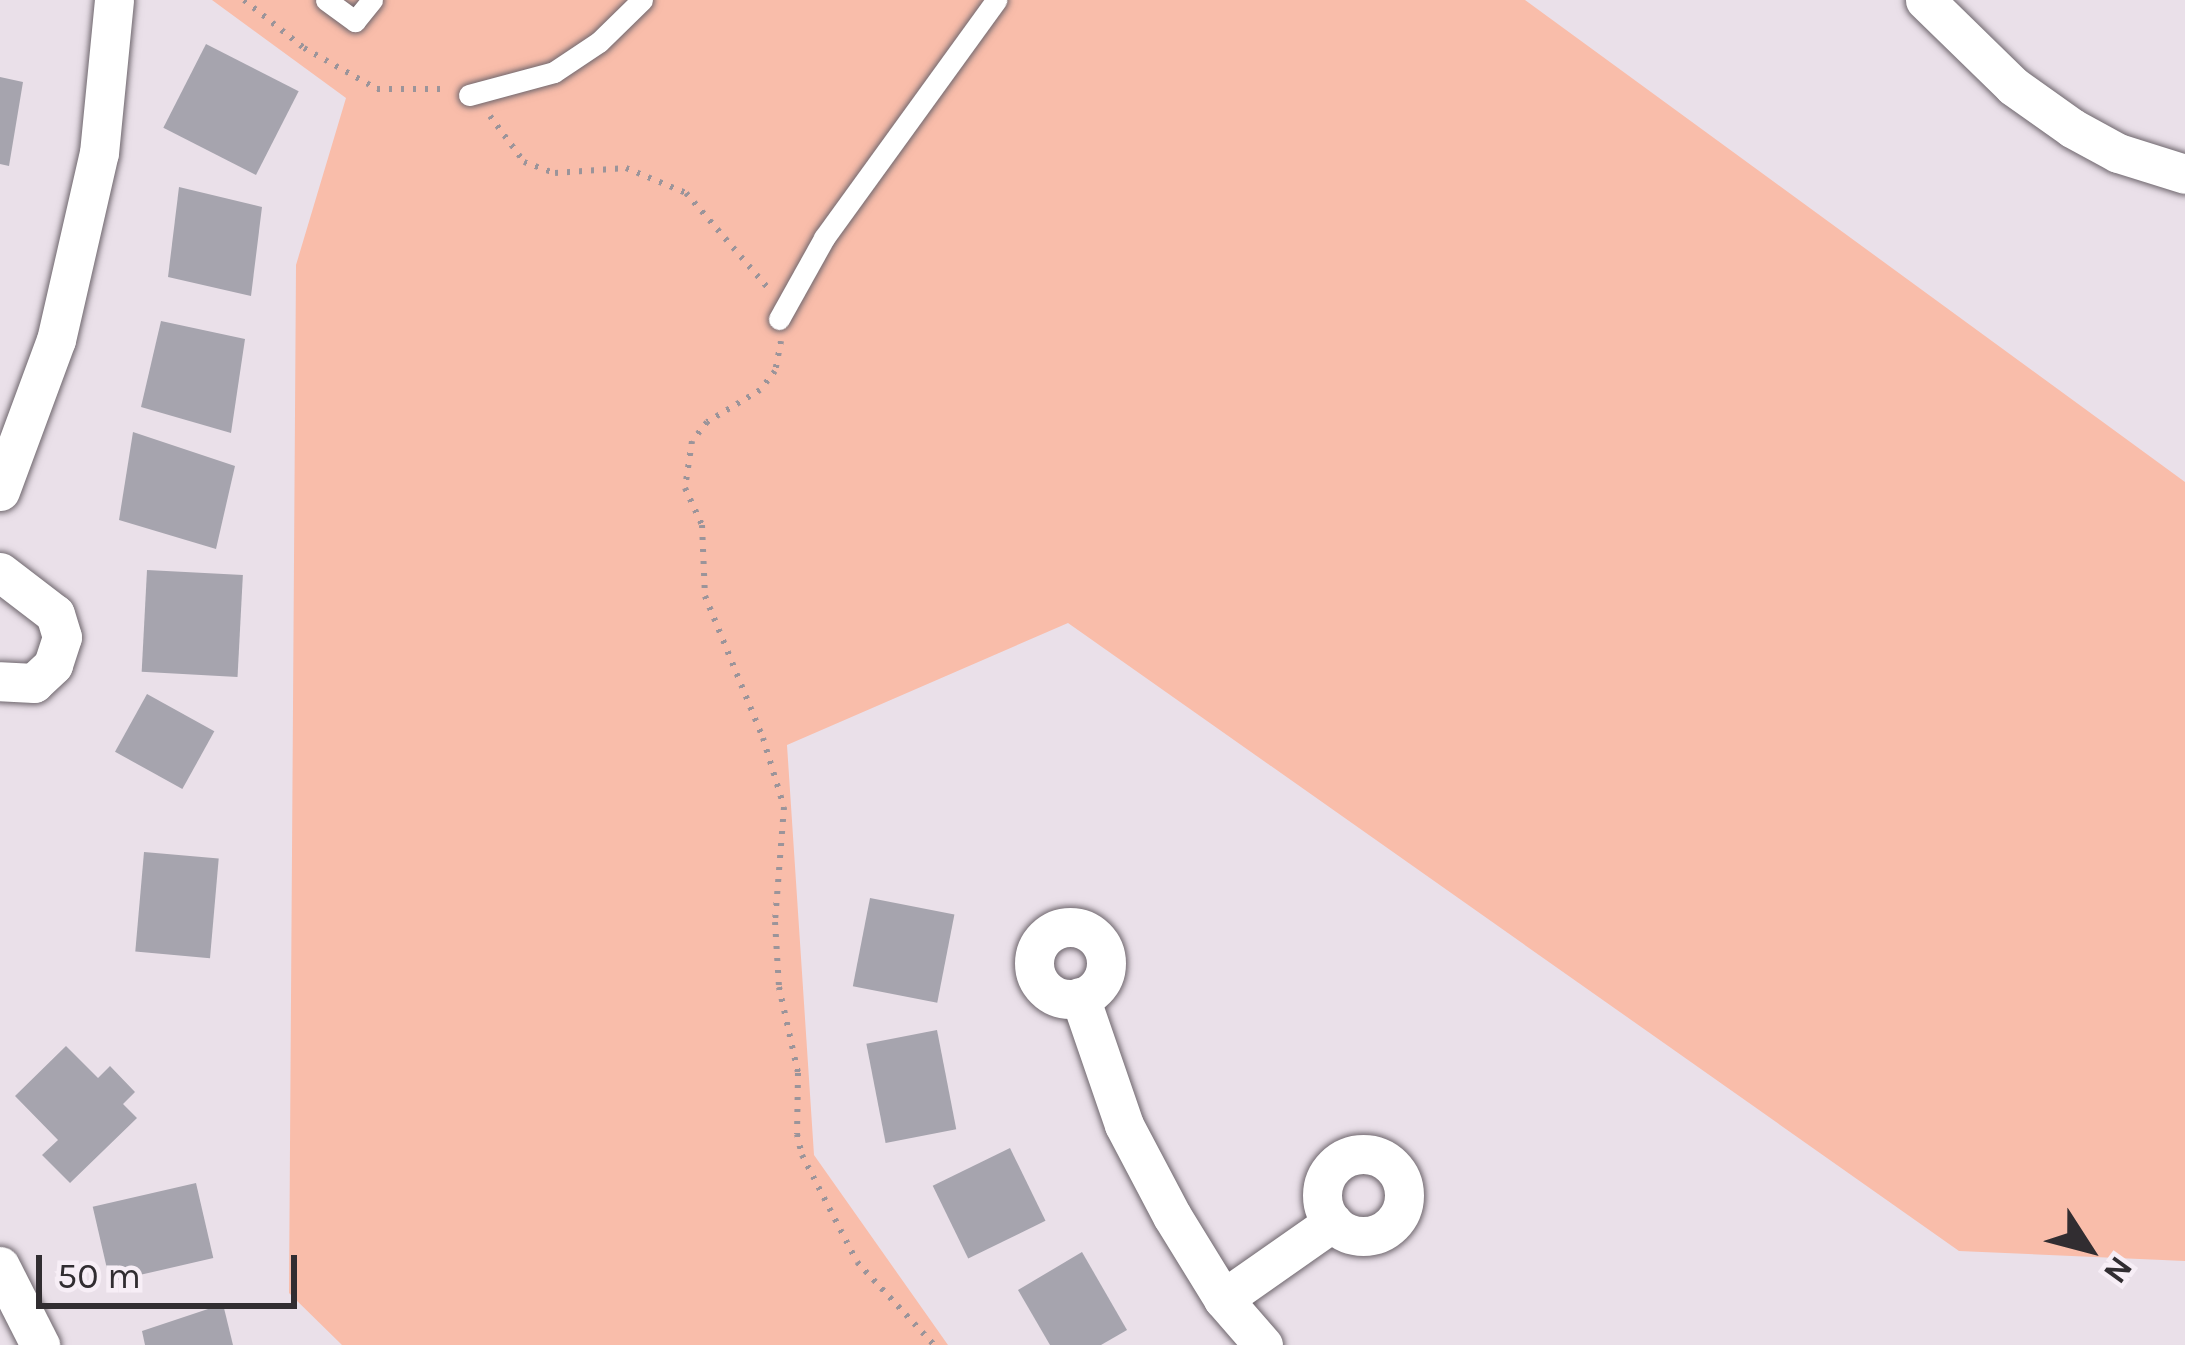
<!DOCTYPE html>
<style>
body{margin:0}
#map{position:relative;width:2185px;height:1345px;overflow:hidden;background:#eae0e9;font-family:Karla,sans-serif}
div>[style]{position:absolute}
.green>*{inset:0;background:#f9bdaa}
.building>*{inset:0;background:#a6a4ae;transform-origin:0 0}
.path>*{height:6px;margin-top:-3px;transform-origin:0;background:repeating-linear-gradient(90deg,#9b949a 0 3px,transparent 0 12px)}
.roads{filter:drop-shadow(0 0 3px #6e666d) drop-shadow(0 0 3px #6e666d)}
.lane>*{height:21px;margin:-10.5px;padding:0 10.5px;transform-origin:10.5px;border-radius:10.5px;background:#fff}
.street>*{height:39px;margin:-19.5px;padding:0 19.5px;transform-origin:19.5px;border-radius:19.5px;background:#fff}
.street>.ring{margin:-19.5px;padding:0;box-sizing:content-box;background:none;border:39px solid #fff;border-radius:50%}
span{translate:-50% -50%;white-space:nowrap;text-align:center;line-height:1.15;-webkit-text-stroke:10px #f7eef6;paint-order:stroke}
.north{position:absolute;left:2029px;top:1189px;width:120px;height:120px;-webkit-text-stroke:9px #f7eef6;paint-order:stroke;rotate:126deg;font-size:33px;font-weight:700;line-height:48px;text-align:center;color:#312d31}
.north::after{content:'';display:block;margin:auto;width:42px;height:54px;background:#312d31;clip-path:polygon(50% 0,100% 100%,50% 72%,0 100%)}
.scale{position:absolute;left:36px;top:1255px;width:261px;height:54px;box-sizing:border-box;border:6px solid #312d31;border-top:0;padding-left:15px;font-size:36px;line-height:42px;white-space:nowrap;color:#312d31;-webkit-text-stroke:9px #f7eef6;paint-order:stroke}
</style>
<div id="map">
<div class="green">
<i style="clip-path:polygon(212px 0,1525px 0,2185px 482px,2185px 1261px,1959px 1251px,1068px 623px,787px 745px,814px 1155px,948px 1345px,342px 1345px,289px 1293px,296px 265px,346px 98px)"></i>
</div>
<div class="building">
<i style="left:206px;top:44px;width:104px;height:94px;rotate:27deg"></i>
<i style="clip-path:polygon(0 77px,23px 82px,9px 166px,0 164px)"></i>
<i style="clip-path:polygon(179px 187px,262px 207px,251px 296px,168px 277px)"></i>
<i style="clip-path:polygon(161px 321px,245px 339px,231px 433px,141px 407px)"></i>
<i style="clip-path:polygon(133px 432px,235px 466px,216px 549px,119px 520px)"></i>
<i style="left:147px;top:570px;width:96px;height:102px;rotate:3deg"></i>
<i style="left:147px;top:694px;width:77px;height:66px;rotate:29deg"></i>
<i style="left:144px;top:852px;width:75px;height:100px;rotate:5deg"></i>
<i style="left:870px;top:898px;width:86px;height:90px;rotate:11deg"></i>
<i style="left:937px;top:1030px;width:101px;height:72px;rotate:79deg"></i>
<i style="clip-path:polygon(66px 1046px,98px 1078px,110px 1066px,135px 1092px,123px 1104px,137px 1118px,70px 1183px,42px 1155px,58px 1140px,15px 1096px)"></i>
<i style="left:1010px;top:1148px;width:81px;height:86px;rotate:64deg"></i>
<i style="left:196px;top:1183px;width:77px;height:106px;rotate:77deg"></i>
<i style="clip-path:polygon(1082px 1252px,1127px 1330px,1101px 1345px,1050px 1345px,1018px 1290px)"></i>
<i style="clip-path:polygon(223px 1304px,233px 1345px,145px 1345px,142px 1331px)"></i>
</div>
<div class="path">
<i style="left:244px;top:0;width:77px;rotate:38.7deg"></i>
<i style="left:304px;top:48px;width:84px;rotate:29.3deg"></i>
<i style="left:377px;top:89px;width:68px"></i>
<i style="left:490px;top:116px;width:57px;rotate:53.5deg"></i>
<i style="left:524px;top:162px;width:33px;rotate:20deg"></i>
<i style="left:555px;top:173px;width:71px;rotate:-4deg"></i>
<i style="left:626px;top:168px;width:65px;rotate:22.6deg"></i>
<i style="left:686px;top:193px;width:125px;rotate:49.2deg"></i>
<i style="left:781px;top:341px;width:31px;rotate:101deg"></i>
<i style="left:775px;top:371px;width:24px;rotate:128deg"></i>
<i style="left:760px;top:390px;width:62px;rotate:148.9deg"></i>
<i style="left:707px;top:422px;width:24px;rotate:128deg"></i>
<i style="left:692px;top:441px;width:48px;rotate:98.5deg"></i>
<i style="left:685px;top:488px;width:41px;rotate:65.3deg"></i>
<i style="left:702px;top:525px;width:71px;rotate:87.6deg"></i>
<i style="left:705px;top:596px;width:153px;rotate:67.8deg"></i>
<i style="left:763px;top:738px;width:72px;rotate:73.1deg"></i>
<i style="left:784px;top:807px;width:115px;rotate:94.5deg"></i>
<i style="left:775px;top:922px;width:65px;rotate:86.5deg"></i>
<i style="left:779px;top:987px;width:88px;rotate:77.5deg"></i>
<i style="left:798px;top:1073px;width:61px;rotate:90.9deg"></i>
<i style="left:797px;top:1134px;width:22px;rotate:77deg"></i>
<i style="left:802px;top:1155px;width:120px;rotate:62.8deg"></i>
<i style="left:857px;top:1262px;width:113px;rotate:47.1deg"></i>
</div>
<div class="roads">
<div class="lane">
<i style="left:326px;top:0;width:36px;rotate:36deg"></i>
<i style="left:355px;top:21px;width:27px;rotate:-51deg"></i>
<i style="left:469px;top:95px;width:88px;rotate:-15.1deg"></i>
<i style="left:554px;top:72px;width:54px;rotate:-33.7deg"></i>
<i style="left:599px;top:42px;width:60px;rotate:-44.3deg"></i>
<i style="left:779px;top:319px;width:93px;rotate:-60.9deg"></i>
<i style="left:824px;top:238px;width:294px;rotate:-54.1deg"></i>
</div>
<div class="street">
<i style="left:1925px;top:0;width:123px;rotate:44.3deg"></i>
<i style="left:2013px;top:86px;width:72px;rotate:35.4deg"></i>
<i style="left:2072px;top:128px;width:52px;rotate:28.5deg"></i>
<i style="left:2118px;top:153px;width:70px;rotate:17.4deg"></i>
<i style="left:0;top:491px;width:161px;rotate:-69.7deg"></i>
<i style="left:56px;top:340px;width:192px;rotate:-77.1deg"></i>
<i style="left:99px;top:153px;width:154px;rotate:-84.4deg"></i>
<i style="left:0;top:572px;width:69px;rotate:37.4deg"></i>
<i style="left:55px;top:614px;width:24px;rotate:73deg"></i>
<i style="left:62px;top:637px;width:29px;rotate:108deg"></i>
<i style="left:53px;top:665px;width:26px;rotate:137deg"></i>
<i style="left:34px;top:683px;width:34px;rotate:-177deg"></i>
<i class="ring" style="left:1034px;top:927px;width:33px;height:33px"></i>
<i style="left:1080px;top:997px;width:135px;rotate:71deg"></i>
<i style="left:1124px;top:1125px;width:103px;rotate:62.2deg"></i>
<i style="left:1172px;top:1216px;width:97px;rotate:58.4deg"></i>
<i style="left:1223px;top:1299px;width:61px;rotate:49deg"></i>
<i class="ring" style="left:1322px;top:1154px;width:43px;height:43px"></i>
<i style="left:0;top:1266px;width:89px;rotate:63.1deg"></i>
<i style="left:1223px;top:1299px;width:134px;rotate:-35deg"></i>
</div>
</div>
<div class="north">N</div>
<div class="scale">50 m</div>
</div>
